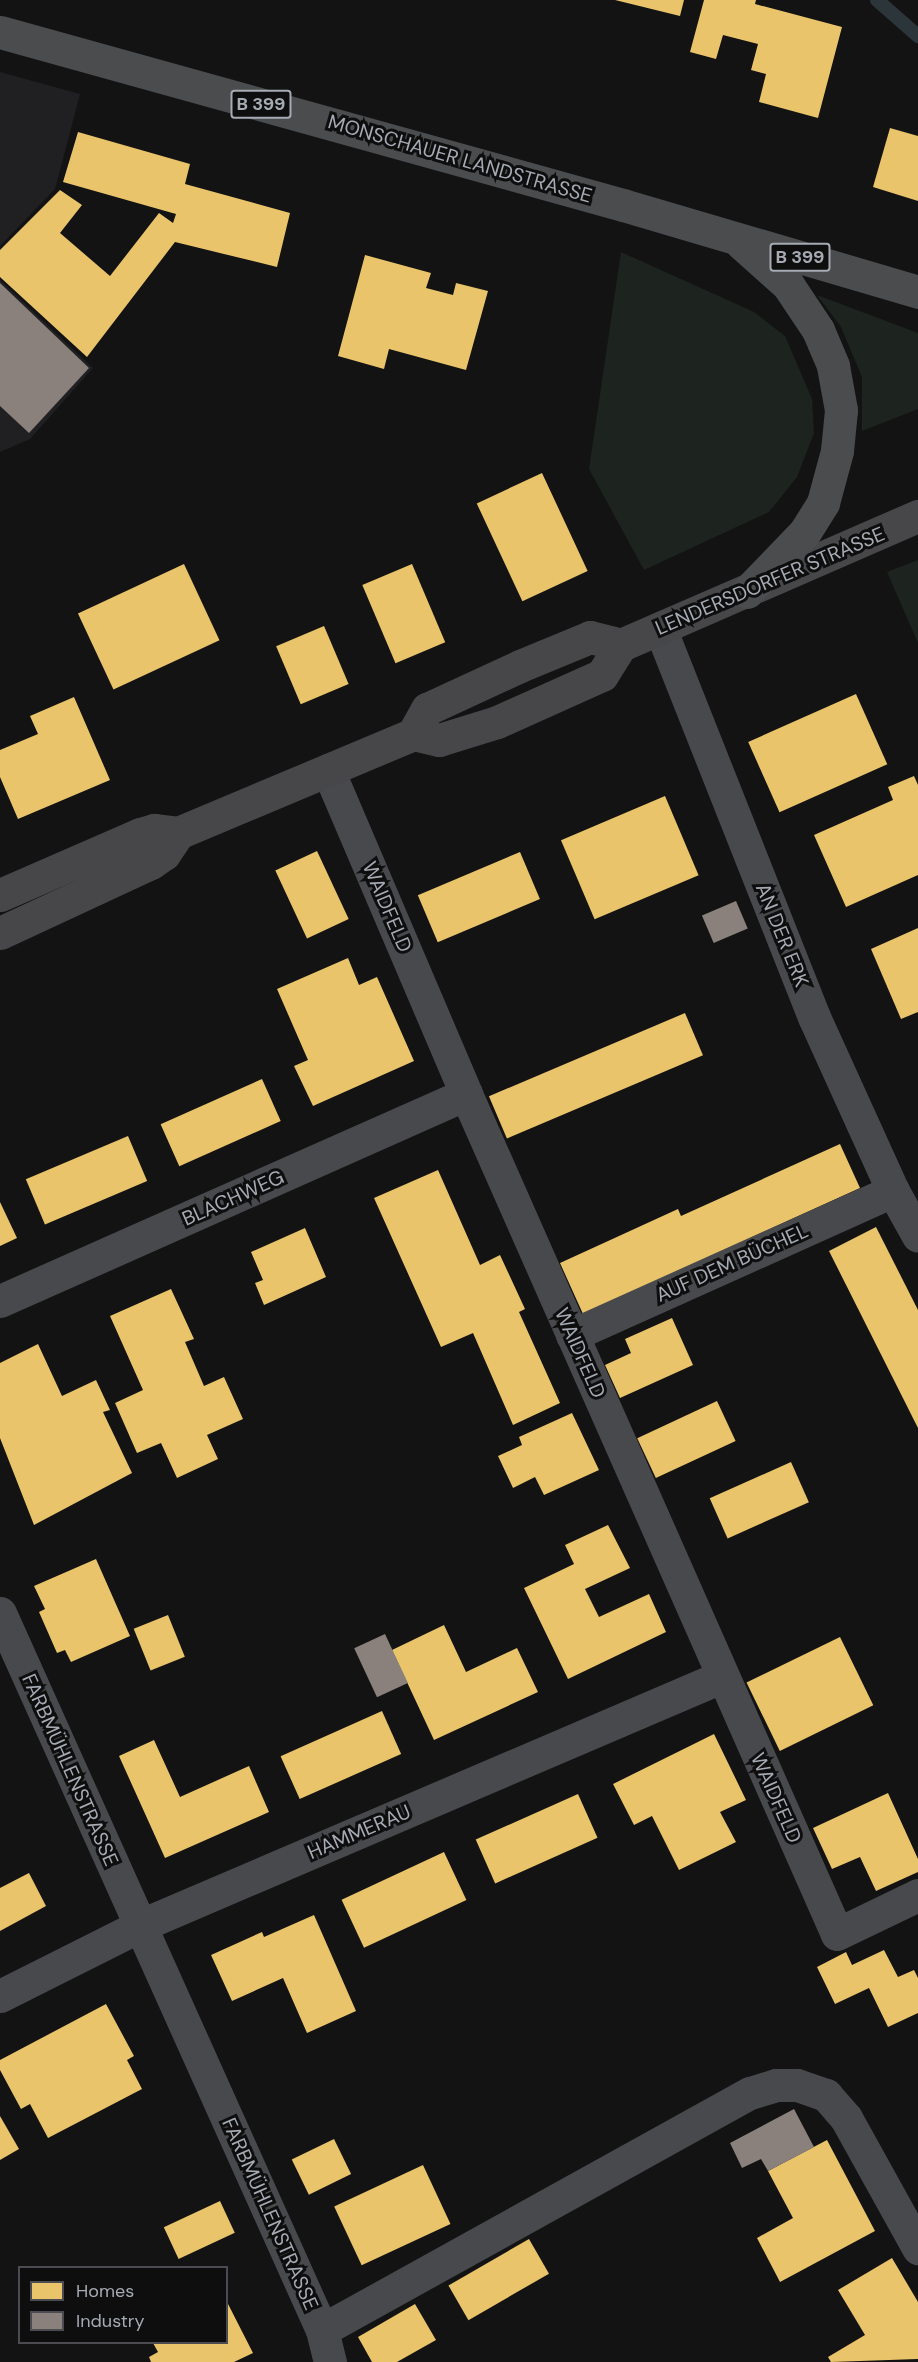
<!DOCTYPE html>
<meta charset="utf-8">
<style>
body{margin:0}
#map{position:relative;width:918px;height:2362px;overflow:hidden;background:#131314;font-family:"DM Sans",sans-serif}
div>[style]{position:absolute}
.built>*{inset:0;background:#202022}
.green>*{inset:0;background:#1d231e}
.homes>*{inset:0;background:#e9c46a;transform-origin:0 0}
.industry>*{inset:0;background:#8a817c;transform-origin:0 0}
.stream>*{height:14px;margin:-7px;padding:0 7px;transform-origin:7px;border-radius:7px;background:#2c3539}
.street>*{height:33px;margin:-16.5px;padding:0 16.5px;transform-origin:16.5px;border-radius:16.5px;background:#48494c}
.secondary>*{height:33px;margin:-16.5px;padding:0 16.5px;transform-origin:16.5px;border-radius:16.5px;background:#47474a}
.primary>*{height:33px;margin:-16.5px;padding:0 16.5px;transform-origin:16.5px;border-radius:16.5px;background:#4a4c4e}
span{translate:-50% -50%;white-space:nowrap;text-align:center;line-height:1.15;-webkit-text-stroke:6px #0e0e0f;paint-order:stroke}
.shield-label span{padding:2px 4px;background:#0e0e0f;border:2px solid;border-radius:4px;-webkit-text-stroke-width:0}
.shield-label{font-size:18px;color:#a5aab3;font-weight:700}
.street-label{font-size:20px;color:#a5aab3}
.legend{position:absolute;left:18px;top:2266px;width:210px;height:78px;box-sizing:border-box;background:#0e0e0f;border:2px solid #4a4c51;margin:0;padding:8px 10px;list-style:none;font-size:18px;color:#a5aab3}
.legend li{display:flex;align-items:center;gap:12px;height:30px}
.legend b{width:30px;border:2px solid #4a4c51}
</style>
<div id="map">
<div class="built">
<i style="clip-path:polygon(0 72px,80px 94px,55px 189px,0 246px)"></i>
<i style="clip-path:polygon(0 280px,93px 368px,30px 439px,0 452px)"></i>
</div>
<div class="green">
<i style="clip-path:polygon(621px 252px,754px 312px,785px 336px,812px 399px,814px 433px,797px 477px,769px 512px,644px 570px,589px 469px)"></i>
<i style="clip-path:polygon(817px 295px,918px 333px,918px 409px,862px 431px,862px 377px,841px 327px)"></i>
<i style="clip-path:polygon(918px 560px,918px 643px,887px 572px)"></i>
</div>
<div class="homes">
<i style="clip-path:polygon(615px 0,684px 0,680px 16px)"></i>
<i style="clip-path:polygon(704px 0,756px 0,755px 4px,842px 27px,818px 118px,759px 102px,766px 74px,751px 70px,758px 44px,723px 35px,716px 59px,690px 52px)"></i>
<i style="clip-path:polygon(890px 128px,918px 136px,918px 201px,873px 187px)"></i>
<i style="clip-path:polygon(78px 132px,190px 164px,185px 184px,290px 213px,277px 267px,175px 242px,87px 357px,0 277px,0 250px,60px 190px,82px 205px,60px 233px,110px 276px,159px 213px,173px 223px,176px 214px,63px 182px)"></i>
<i style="clip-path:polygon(365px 255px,431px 273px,426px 288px,453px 295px,456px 283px,488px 291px,466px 370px,389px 349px,384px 369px,338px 356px)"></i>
<i style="left:542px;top:473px;width:108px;height:72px;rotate:65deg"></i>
<i style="left:184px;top:564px;width:84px;height:117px;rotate:65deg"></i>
<i style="left:412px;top:564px;width:85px;height:54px;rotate:67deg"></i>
<i style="left:324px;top:626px;width:63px;height:52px;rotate:67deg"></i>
<i style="left:856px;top:694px;width:77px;height:118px;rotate:66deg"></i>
<i style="clip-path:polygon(74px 697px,110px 780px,18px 819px,0 777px,0 750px,38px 734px,30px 716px)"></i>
<i style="clip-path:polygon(914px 776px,918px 785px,918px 875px,846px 907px,814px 835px,893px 800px,888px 787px)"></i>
<i style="left:665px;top:796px;width:86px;height:113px;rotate:67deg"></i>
<i style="left:317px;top:851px;width:75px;height:46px;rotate:65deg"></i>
<i style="left:520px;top:852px;width:51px;height:111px;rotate:67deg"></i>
<i style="clip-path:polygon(918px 928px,918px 1012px,901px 1019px,871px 949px)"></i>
<i style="clip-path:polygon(348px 958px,359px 985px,377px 977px,414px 1061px,313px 1106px,294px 1066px,308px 1060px,277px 989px)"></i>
<i style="left:685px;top:1013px;width:46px;height:213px;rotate:67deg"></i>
<i style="left:262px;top:1079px;width:46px;height:111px;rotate:66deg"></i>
<i style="left:128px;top:1136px;width:49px;height:111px;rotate:67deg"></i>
<i style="clip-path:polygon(840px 1144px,860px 1188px,583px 1314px,560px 1263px,678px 1209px,681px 1216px)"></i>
<i style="clip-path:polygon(438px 1170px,480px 1265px,500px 1255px,525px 1309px,519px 1312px,560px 1403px,513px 1425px,473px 1333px,441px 1347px,374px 1198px)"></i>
<i style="clip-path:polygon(0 1202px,17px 1238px,0 1246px)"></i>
<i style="clip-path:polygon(876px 1227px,918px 1310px,918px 1428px,829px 1251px)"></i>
<i style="clip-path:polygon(305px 1228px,326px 1277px,264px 1305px,255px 1283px,263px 1280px,251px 1252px)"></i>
<i style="clip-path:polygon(171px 1289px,194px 1339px,185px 1342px,204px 1386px,224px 1377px,243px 1419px,207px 1435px,218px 1459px,177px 1478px,161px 1443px,137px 1453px,115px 1403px,143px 1390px,110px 1316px)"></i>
<i style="clip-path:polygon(672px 1318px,693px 1365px,620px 1398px,605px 1365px,631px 1353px,625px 1339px)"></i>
<i style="clip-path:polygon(38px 1344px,62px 1396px,96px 1380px,110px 1410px,103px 1412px,132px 1473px,34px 1525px,0 1438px,0 1363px)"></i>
<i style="left:717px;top:1401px;width:44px;height:88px;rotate:65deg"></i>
<i style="clip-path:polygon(572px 1413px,599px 1470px,544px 1495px,535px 1477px,513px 1488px,498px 1456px,522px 1445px,519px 1437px)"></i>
<i style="left:791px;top:1462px;width:44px;height:89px;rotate:66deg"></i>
<i style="clip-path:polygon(608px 1525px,630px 1568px,585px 1589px,599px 1617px,649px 1594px,666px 1632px,568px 1679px,524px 1588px,574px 1564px,565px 1545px)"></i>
<i style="clip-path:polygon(96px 1559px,130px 1636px,71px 1662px,65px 1650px,57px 1653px,39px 1612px,45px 1609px,34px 1586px)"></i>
<i style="left:168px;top:1615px;width:45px;height:37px;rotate:68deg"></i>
<i style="clip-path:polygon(444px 1625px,466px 1672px,517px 1648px,538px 1692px,434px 1740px,392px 1650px)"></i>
<i style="left:840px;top:1637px;width:76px;height:104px;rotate:64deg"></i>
<i style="left:382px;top:1711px;width:47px;height:111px;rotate:66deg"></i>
<i style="clip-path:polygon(714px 1734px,746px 1800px,720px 1812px,736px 1842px,679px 1870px,652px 1816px,634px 1825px,613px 1784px)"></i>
<i style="clip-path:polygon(154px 1740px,180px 1797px,249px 1766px,269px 1812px,165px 1858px,119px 1756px)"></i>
<i style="clip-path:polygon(888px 1793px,918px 1859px,918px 1872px,876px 1891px,860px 1857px,832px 1869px,813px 1828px)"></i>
<i style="left:578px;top:1794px;width:48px;height:112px;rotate:66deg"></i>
<i style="left:444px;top:1852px;width:53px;height:113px;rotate:65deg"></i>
<i style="clip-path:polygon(29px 1873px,46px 1906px,0 1931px,0 1888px)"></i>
<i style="clip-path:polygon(314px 1915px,356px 2011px,307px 2033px,283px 1978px,232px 2001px,211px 1955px,262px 1932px,264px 1937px)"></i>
<i style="clip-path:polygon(884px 1950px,898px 1977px,914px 1970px,918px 1978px,918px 2013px,888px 2027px,869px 1988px,835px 2004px,817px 1967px,846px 1952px,852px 1965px)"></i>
<i style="clip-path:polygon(106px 2004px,134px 2056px,127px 2060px,142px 2089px,48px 2138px,30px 2104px,21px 2109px,0 2070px,0 2060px)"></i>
<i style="clip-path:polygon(0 2116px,19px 2149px,0 2160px)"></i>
<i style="left:334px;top:2139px;width:39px;height:47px;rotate:64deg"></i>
<i style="clip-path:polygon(827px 2140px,875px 2231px,780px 2282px,757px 2238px,793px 2218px,768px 2171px)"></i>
<i style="left:423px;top:2165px;width:65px;height:98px;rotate:65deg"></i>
<i style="left:220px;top:2201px;width:35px;height:62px;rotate:65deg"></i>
<i style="left:529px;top:2239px;width:40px;height:93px;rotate:60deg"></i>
<i style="clip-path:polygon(892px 2258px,918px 2302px,918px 2359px,831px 2362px,828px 2357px,865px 2335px,838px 2290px)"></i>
<i style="clip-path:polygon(226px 2300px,253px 2353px,234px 2362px,151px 2362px,149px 2357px,158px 2352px,153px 2343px,226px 2343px)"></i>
<i style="clip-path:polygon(415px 2304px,436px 2340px,397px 2362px,372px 2362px,358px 2337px)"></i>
</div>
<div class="industry">
<i style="clip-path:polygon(0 283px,89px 368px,29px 433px,0 406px)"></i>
<i style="left:736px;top:901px;width:30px;height:37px;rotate:67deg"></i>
<i style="left:385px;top:1634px;width:54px;height:34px;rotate:65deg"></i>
<i style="clip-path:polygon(794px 2109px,814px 2147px,768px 2171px,761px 2159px,742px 2168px,730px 2143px)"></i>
</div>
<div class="stream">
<i style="left:877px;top:0;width:55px;rotate:41.3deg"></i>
</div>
<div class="street">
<i style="left:660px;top:628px;width:418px;rotate:68.4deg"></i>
<i style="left:814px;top:1017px;width:191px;rotate:65.6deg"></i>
<i style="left:893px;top:1191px;width:51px;rotate:60.9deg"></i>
<i style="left:328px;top:770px;width:352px;rotate:66.9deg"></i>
<i style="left:466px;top:1094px;width:918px;rotate:66.17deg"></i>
<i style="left:837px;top:1934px;width:90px;rotate:-25.7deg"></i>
<i style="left:0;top:1301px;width:510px;rotate:-23.95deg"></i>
<i style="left:572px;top:1335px;width:352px;rotate:-24.2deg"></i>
<i style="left:0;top:1613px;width:786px;rotate:65.82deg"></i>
<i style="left:322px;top:2330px;width:33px;rotate:76deg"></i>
<i style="left:0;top:1996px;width:156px;rotate:-26.7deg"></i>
<i style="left:139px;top:1926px;width:633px;rotate:-23.16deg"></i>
<i style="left:322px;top:2330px;width:489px;rotate:-29deg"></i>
<i style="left:750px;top:2093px;width:27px;rotate:-17deg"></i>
<i style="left:776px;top:2085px;width:21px"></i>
<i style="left:797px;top:2085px;width:31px;rotate:19deg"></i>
<i style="left:826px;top:2095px;width:30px;rotate:49deg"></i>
<i style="left:846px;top:2118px;width:149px;rotate:61deg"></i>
</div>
<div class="secondary">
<i style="left:413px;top:734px;width:29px;rotate:-61deg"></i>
<i style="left:427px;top:709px;width:102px;rotate:-24.8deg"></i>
<i style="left:520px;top:666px;width:76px;rotate:-22.5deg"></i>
<i style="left:590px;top:637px;width:32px;rotate:14deg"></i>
<i style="left:0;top:895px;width:153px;rotate:-23.5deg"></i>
<i style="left:140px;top:834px;width:15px;rotate:-16deg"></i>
<i style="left:154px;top:830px;width:24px;rotate:7deg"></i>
<i style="left:178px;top:833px;width:255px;rotate:-22.8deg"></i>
<i style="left:413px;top:734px;width:27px;rotate:13deg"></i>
<i style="left:439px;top:740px;width:61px;rotate:-17.2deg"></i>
<i style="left:497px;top:722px;width:115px;rotate:-24.1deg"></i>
<i style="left:602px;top:675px;width:36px;rotate:-58deg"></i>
<i style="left:621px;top:645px;width:324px;rotate:-23.5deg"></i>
<i style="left:0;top:933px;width:166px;rotate:-24.9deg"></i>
<i style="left:151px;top:863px;width:16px;rotate:-35deg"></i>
<i style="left:164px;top:854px;width:25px;rotate:-56deg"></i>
</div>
<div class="primary">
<i style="left:0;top:32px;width:647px;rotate:15.52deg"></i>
<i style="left:623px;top:205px;width:308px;rotate:16.4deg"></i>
<i style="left:742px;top:244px;width:62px;rotate:41.7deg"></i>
<i style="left:788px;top:285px;width:54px;rotate:56.3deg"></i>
<i style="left:818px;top:330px;width:39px;rotate:67deg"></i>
<i style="left:833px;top:366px;width:45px;rotate:79.7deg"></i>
<i style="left:841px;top:410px;width:41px;rotate:95.6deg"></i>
<i style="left:837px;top:451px;width:54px;rotate:105.1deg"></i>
<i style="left:823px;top:503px;width:36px;rotate:122deg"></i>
<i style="left:804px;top:533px;width:82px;rotate:134deg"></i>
</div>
<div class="shield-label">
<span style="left:261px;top:104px">B 399</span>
<span style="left:800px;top:257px">B 399</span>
</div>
<div class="street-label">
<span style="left:460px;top:159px;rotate:16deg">MONSCHAUER LANDSTRASSE</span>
<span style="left:770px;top:581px;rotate:-23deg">LENDERSDORFER STRASSE</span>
<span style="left:387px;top:907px;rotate:67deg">WAIDFELD</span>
<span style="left:782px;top:935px;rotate:68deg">AN DER ERK</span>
<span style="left:233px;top:1198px;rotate:-24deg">BLACHWEG</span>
<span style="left:732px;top:1263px;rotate:-24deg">AUF DEM BÜCHEL</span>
<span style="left:580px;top:1353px;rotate:66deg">WAIDFELD</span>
<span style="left:70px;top:1770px;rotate:66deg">FARBMÜHLENSTRASSE</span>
<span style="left:776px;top:1798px;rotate:66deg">WAIDFELD</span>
<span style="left:359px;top:1832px;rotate:-23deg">HAMMERAU</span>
<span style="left:270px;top:2214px;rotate:66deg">FARBMÜHLENSTRASSE</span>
</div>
<ul class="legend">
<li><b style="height:16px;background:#e9c46a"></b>Homes</li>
<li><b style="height:16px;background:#8a817c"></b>Industry</li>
</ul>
</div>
